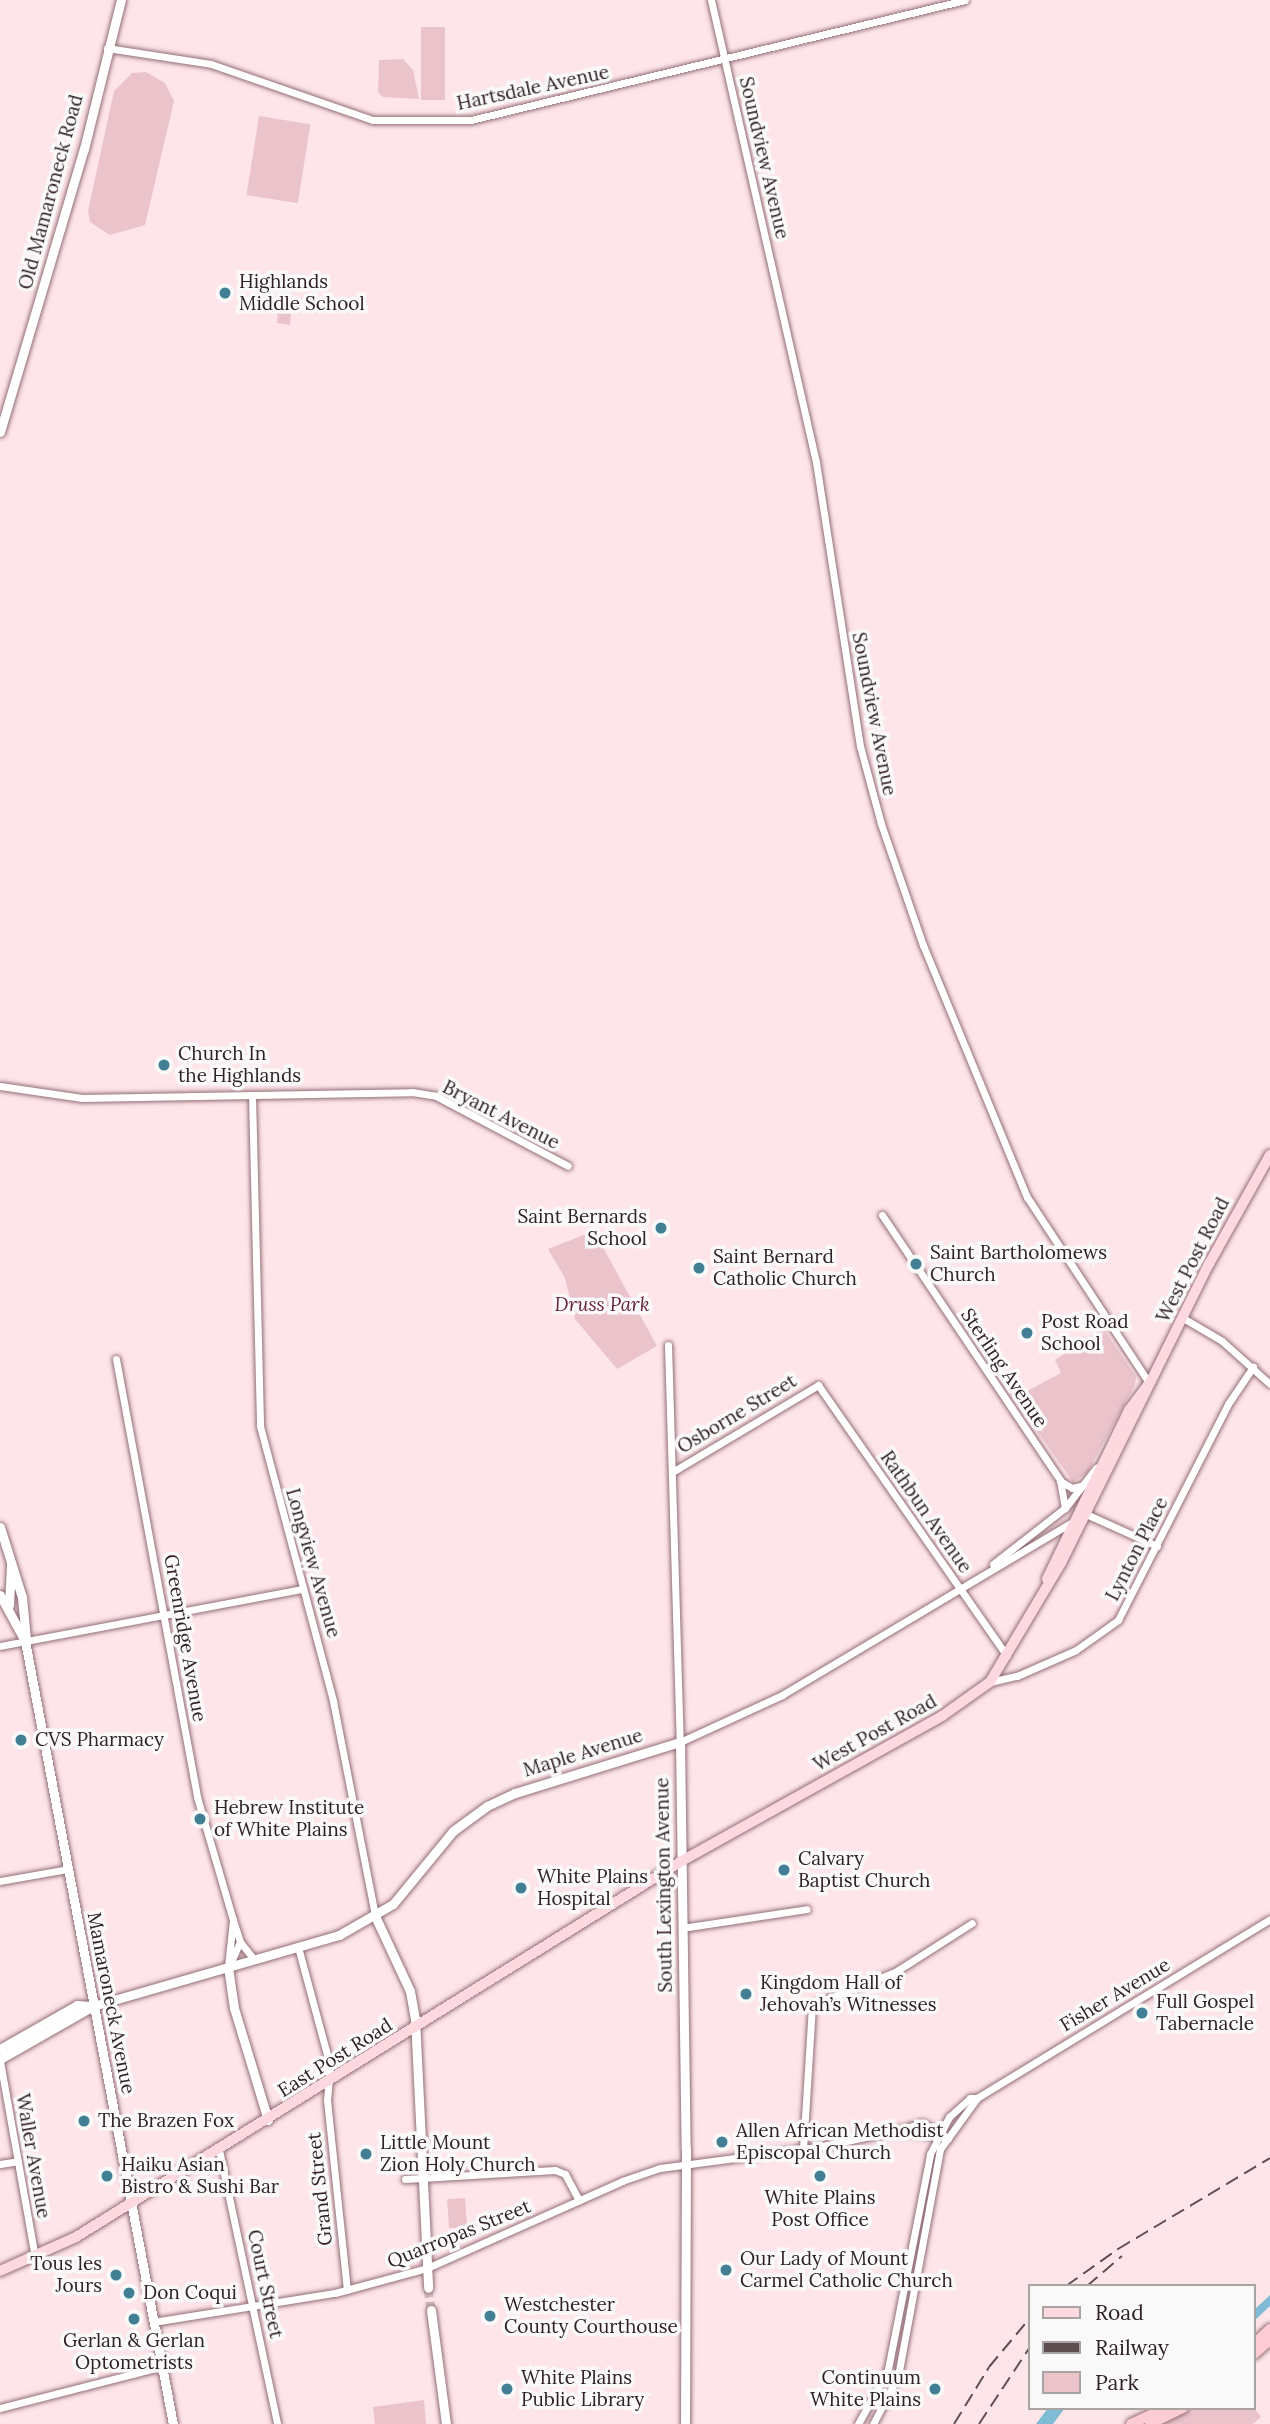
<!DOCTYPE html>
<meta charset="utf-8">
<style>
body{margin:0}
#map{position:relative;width:1270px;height:2424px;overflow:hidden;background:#fee5e9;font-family:Lora,serif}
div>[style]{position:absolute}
.green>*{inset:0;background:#eac3cb;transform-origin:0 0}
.water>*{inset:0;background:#7ebcd5}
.secondary-tunnel>*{height:9px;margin-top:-4.5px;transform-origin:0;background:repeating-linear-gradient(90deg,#d5bec2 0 9px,transparent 0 13.5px)}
.roads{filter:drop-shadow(0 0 2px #926f76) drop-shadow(0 0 2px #926f76)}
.tertiary>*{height:7px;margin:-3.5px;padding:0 3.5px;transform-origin:3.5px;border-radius:3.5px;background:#fff}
.secondary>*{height:9px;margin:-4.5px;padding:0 4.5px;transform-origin:4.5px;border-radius:4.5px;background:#fff}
.primary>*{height:10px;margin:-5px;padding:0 5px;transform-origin:5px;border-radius:5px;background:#fdd8df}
.trunk>*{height:10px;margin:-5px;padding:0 5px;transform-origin:5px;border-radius:5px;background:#fccbd4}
.rail>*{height:2px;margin-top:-1px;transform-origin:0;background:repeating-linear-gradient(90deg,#5f4e51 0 14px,transparent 0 21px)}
.dots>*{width:19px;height:19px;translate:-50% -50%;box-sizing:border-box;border:4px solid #f9f9f9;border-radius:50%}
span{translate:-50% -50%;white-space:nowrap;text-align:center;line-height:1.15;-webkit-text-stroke:7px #f9f9f9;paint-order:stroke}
.street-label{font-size:19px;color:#302124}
.poi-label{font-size:19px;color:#302124}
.left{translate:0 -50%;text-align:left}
.right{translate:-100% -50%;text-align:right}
.park-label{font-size:19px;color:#692237;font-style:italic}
.legend{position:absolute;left:1028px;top:2284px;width:228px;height:126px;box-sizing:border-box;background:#f9f9f9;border:2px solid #a9a3a4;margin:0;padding:9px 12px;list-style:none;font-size:21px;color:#302124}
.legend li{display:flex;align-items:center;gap:14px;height:35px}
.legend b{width:35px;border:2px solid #a9a3a4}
</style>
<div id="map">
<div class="green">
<i style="left:421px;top:27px;width:24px;height:73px"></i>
<i style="clip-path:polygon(403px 59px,413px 70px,419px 99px,383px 97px,378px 92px,379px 60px)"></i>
<i style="clip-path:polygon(146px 72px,165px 83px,174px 101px,145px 225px,110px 235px,90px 222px,88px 211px,114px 91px,132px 73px)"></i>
<i style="left:259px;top:116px;width:52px;height:80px;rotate:9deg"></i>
<i style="clip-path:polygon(270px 298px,286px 300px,283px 312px,291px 314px,290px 325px,277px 323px,278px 311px,269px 310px)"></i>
<i style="clip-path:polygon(594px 1231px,657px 1346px,617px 1369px,575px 1319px,565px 1278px,548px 1249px)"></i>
<i style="clip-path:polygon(1103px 1328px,1136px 1377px,1135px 1385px,1087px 1473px,1073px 1482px,1014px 1398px,1061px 1373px,1055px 1360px)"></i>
<i style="left:465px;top:2198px;width:29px;height:18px;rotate:86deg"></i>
<i style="clip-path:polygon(424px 2400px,426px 2424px,375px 2424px,373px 2407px)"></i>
<i style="clip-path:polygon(1189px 2408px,1254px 2408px,1261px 2417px,1253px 2424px,1158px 2424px)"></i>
</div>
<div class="water">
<i style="clip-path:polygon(1270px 2295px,1270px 2306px,1254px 2321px,1254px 2310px)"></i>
<i style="clip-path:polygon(1048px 2408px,1065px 2408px,1053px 2424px,1036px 2424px)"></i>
</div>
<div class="secondary-tunnel">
<i style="left:428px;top:2288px;width:22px;rotate:82deg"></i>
</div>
<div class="roads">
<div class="tertiary">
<i style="left:711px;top:0;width:474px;rotate:77.2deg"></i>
<i style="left:816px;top:462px;width:287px;rotate:81.2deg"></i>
<i style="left:860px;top:746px;width:81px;rotate:74.9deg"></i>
<i style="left:881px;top:824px;width:128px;rotate:70.9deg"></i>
<i style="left:923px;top:945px;width:273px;rotate:67.6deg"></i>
<i style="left:1027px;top:1197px;width:222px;rotate:56.7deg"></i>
<i style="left:107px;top:48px;width:105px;rotate:8.7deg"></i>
<i style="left:211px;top:64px;width:171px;rotate:19.1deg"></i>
<i style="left:373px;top:120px;width:98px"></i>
<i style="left:471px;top:120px;width:508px;rotate:-13.65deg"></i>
<i style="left:0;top:1086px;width:83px;rotate:8.3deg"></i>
<i style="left:82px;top:1098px;width:330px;rotate:-1deg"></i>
<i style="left:412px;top:1092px;width:24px;rotate:9deg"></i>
<i style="left:436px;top:1096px;width:149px;rotate:27.9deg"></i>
<i style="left:252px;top:1095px;width:331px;rotate:88.6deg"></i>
<i style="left:260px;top:1426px;width:285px;rotate:75.1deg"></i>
<i style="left:333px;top:1701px;width:219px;rotate:78.9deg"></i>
<i style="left:882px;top:1215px;width:319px;rotate:56.1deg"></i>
<i style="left:1060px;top:1480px;width:28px;rotate:80deg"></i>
<i style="left:1183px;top:1318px;width:45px;rotate:30.5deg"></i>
<i style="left:1222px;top:1341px;width:64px;rotate:41.9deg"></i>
<i style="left:668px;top:1345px;width:397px;rotate:88.3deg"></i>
<i style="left:680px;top:1742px;width:112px;rotate:-24.7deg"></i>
<i style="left:782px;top:1695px;width:354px;rotate:-30.8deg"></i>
<i style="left:1086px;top:1514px;width:78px;rotate:24.3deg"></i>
<i style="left:116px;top:1359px;width:445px;rotate:79.5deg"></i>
<i style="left:197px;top:1797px;width:128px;rotate:73.7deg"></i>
<i style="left:233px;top:1920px;width:47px;rotate:96.1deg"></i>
<i style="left:674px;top:1471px;width:168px;rotate:-30.8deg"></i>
<i style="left:818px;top:1385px;width:330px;rotate:55.1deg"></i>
<i style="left:1060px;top:1481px;width:14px;rotate:30deg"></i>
<i style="left:1072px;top:1488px;width:12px;rotate:-14deg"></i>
<i style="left:993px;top:1564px;width:91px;rotate:-37.9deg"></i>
<i style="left:1065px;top:1508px;width:51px;rotate:-52.2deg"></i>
<i style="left:0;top:1646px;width:307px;rotate:-10.7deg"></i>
<i style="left:990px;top:1682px;width:28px;rotate:-13deg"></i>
<i style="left:1017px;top:1676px;width:64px;rotate:-23.8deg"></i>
<i style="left:1076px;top:1650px;width:52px;rotate:-35.5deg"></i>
<i style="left:1118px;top:1620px;width:242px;rotate:-63deg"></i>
<i style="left:1228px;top:1404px;width:45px;rotate:-56deg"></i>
<i style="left:0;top:1881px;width:69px;rotate:-10deg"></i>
<i style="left:233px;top:1920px;width:23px;rotate:72deg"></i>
<i style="left:240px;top:1942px;width:22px;rotate:51deg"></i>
<i style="left:682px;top:1928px;width:126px;rotate:-8.6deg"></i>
<i style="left:298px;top:1947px;width:123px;rotate:74.9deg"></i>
<i style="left:330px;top:2066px;width:34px;rotate:95deg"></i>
<i style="left:327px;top:2100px;width:191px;rotate:84deg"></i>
<i style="left:230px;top:1964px;width:24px;rotate:-66deg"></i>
<i style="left:0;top:2061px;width:199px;rotate:79.9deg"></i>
<i style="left:899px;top:2130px;width:24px;rotate:-17deg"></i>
<i style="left:922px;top:2123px;width:23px;rotate:29deg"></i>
<i style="left:803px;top:2149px;width:144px;rotate:-86.4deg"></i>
<i style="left:812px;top:2005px;width:89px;rotate:-21.7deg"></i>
<i style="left:895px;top:1972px;width:91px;rotate:-32.5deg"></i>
<i style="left:219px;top:2150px;width:280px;rotate:78deg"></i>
<i style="left:0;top:2164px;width:18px;rotate:-9deg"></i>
<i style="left:405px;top:2179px;width:150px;rotate:-3.4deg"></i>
<i style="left:555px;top:2170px;width:11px;rotate:22deg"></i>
<i style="left:565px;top:2174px;width:30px;rotate:62deg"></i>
<i style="left:153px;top:2322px;width:184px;rotate:-9.1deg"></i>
<i style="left:335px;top:2293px;width:95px;rotate:-15.2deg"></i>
<i style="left:427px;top:2268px;width:214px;rotate:-24deg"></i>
<i style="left:622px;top:2181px;width:40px;rotate:-18.9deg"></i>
<i style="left:660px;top:2168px;width:159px;rotate:-7.6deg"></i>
<i style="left:818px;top:2147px;width:83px;rotate:-11.9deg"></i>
<i style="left:899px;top:2130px;width:50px;rotate:9.3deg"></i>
<i style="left:0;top:2408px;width:165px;rotate:-14.4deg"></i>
<i style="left:858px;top:2424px;width:63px;rotate:-61.4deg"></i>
<i style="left:888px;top:2369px;width:219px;rotate:-78.9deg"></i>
<i style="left:930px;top:2154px;width:42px;rotate:-62.8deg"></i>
<i style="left:949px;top:2117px;width:28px;rotate:-42deg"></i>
<i style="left:970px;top:2098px;width:7px"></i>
<i style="left:977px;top:2098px;width:343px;rotate:-31.4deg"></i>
<i style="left:873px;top:2424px;width:54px;rotate:-62.5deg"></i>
<i style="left:898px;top:2376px;width:231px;rotate:-79.5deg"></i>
<i style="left:940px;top:2149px;width:63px;rotate:-54deg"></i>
</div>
<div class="secondary">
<i style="left:0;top:432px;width:295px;rotate:-73.5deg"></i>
<i style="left:84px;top:149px;width:154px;rotate:-76.1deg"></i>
<i style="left:0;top:1527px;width:73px;rotate:72.6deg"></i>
<i style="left:22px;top:1597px;width:42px;rotate:84.6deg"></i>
<i style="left:0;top:1595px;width:52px;rotate:61.5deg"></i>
<i style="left:25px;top:1641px;width:797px;rotate:79.3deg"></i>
<i style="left:9px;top:1605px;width:40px;rotate:-87.1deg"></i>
<i style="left:375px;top:1916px;width:83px;rotate:65deg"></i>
<i style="left:410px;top:1991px;width:27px;rotate:80deg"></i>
<i style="left:415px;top:2018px;width:270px;rotate:87.2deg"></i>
<i style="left:228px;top:1967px;width:41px;rotate:81.7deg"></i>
<i style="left:234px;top:2008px;width:117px;rotate:73.1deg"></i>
<i style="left:0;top:2049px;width:89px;rotate:-29.7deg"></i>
<i style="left:77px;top:2005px;width:16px;rotate:4deg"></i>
<i style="left:93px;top:2006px;width:256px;rotate:-16.1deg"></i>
<i style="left:339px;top:1935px;width:62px;rotate:-29.9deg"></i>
<i style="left:393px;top:1904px;width:94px;rotate:-50.6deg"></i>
<i style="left:453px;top:1831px;width:42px;rotate:-36.3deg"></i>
<i style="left:487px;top:1806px;width:31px;rotate:-25deg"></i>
<i style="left:515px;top:1793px;width:173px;rotate:-17.2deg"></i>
<i style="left:680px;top:1742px;width:407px;rotate:89.2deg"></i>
<i style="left:686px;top:2149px;width:275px;rotate:90.2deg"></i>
<i style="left:0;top:2059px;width:107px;rotate:-29.7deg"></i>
<i style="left:431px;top:2310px;width:115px;rotate:82.5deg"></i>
</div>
<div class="primary">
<i style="left:1047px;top:1579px;width:188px;rotate:-64.1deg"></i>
<i style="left:1129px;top:1410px;width:34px;rotate:-53deg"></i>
<i style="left:0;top:2271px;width:83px;rotate:-24.1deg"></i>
<i style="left:76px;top:2237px;width:711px;rotate:-31.83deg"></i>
<i style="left:680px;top:1862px;width:300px;rotate:-29.1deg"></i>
<i style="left:942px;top:1716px;width:59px;rotate:-35.3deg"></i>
<i style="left:990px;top:1682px;width:139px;rotate:-59.2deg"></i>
<i style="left:1061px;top:1563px;width:334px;rotate:-63.7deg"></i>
<i style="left:1209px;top:1264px;width:125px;rotate:-60.8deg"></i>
</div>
<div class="trunk">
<i style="left:1254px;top:2344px;width:22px;rotate:-43deg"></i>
<i style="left:1254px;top:2354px;width:21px;rotate:-41deg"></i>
<i style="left:1131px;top:2424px;width:38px;rotate:-25deg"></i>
<i style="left:1150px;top:2424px;width:37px;rotate:-26deg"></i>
</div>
</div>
<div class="rail">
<i style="left:1066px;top:2286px;width:64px;rotate:-35.4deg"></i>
<i style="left:1118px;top:2249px;width:177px;rotate:-30.9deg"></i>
<i style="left:1087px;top:2286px;width:46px;rotate:-40.6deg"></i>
<i style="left:954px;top:2424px;width:67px;rotate:-58.4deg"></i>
<i style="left:989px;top:2367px;width:64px;rotate:-50.1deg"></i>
<i style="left:979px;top:2424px;width:92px;rotate:-56.5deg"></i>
</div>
<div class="dots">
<i style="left:225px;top:293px;background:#427f95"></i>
<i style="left:164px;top:1065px;background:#427f95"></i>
<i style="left:661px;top:1228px;background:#427f95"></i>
<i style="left:916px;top:1264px;background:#427f95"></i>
<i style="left:699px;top:1268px;background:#427f95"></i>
<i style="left:1027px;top:1333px;background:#427f95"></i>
<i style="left:21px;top:1740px;background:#427f95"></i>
<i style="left:200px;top:1819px;background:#427f95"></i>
<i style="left:784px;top:1870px;background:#427f95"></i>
<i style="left:521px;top:1888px;background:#427f95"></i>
<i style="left:746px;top:1994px;background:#427f95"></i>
<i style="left:1142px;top:2013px;background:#427f95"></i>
<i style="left:84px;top:2121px;background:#427f95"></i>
<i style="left:722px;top:2142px;background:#427f95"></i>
<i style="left:366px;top:2154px;background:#427f95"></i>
<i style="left:107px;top:2176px;background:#427f95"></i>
<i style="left:820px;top:2176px;background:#427f95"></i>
<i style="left:726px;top:2270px;background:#427f95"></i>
<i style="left:116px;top:2275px;background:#427f95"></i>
<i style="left:129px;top:2293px;background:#427f95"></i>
<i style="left:490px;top:2316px;background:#427f95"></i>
<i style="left:134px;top:2319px;background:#427f95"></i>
<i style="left:507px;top:2389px;background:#427f95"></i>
<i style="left:935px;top:2389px;background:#427f95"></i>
</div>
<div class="street-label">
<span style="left:533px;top:88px;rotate:-12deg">Hartsdale Avenue</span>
<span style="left:764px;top:158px;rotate:77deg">Soundview Avenue</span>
<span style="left:51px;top:192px;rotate:-75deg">Old Mamaroneck Road</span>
<span style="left:874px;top:714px;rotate:79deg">Soundview Avenue</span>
<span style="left:501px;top:1115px;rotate:27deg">Bryant Avenue</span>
<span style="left:1193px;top:1260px;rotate:-63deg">West Post Road</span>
<span style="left:1004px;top:1368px;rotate:56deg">Sterling Avenue</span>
<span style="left:737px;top:1414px;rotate:-31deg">Osborne Street</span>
<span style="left:926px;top:1512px;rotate:55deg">Rathbun Avenue</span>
<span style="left:1137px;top:1549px;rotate:-63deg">Lynton Place</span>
<span style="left:313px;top:1563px;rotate:74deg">Longview Avenue</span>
<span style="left:185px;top:1638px;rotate:80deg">Greenridge Avenue</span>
<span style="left:875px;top:1733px;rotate:-29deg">West Post Road</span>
<span style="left:583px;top:1753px;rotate:-17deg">Maple Avenue</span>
<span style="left:664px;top:1885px;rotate:-91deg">South Lexington Avenue</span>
<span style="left:1115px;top:1995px;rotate:-31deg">Fisher Avenue</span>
<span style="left:111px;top:2003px;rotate:79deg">Mamaroneck Avenue</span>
<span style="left:335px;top:2058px;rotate:-32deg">East Post Road</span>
<span style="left:33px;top:2156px;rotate:80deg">Waller Avenue</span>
<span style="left:320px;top:2189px;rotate:-96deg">Grand Street</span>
<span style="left:459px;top:2234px;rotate:-22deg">Quarropas Street</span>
<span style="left:265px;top:2284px;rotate:78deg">Court Street</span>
</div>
<div class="poi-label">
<span class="left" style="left:239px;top:293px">Highlands<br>Middle School</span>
<span class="left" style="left:178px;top:1065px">Church In<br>the Highlands</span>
<span class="right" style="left:647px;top:1228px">Saint Bernards<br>School</span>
<span class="left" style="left:930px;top:1264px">Saint Bartholomews<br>Church</span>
<span class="left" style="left:713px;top:1268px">Saint Bernard<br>Catholic Church</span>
<span class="left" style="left:1041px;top:1333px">Post Road<br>School</span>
<span class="left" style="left:35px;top:1740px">CVS Pharmacy</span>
<span class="left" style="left:214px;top:1819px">Hebrew Institute<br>of White Plains</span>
<span class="left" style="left:798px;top:1870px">Calvary<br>Baptist Church</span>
<span class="left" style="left:537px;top:1888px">White Plains<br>Hospital</span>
<span class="left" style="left:760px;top:1994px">Kingdom Hall of<br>Jehovah’s Witnesses</span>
<span class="left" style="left:1156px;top:2013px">Full Gospel<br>Tabernacle</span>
<span class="left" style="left:98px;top:2121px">The Brazen Fox</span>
<span class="left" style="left:736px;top:2142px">Allen African Methodist<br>Episcopal Church</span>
<span class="left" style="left:380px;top:2154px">Little Mount<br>Zion Holy Church</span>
<span class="left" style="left:121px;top:2176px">Haiku Asian<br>Bistro &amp; Sushi Bar</span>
<span style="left:820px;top:2209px">White Plains<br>Post Office</span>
<span class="left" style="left:740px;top:2270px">Our Lady of Mount<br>Carmel Catholic Church</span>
<span class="right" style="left:102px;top:2275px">Tous les<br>Jours</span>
<span class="left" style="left:143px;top:2293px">Don Coqui</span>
<span class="left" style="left:504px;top:2316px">Westchester<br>County Courthouse</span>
<span style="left:134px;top:2352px">Gerlan &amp; Gerlan<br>Optometrists</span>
<span class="left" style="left:521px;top:2389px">White Plains<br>Public Library</span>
<span class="right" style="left:921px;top:2389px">Continuum<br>White Plains</span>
</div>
<div class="park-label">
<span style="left:602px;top:1305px">Druss Park</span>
</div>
<ul class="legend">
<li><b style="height:9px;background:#fdd8df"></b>Road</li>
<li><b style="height:9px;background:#5f4e51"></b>Railway</li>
<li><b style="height:19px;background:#eac3cb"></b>Park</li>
</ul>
</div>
